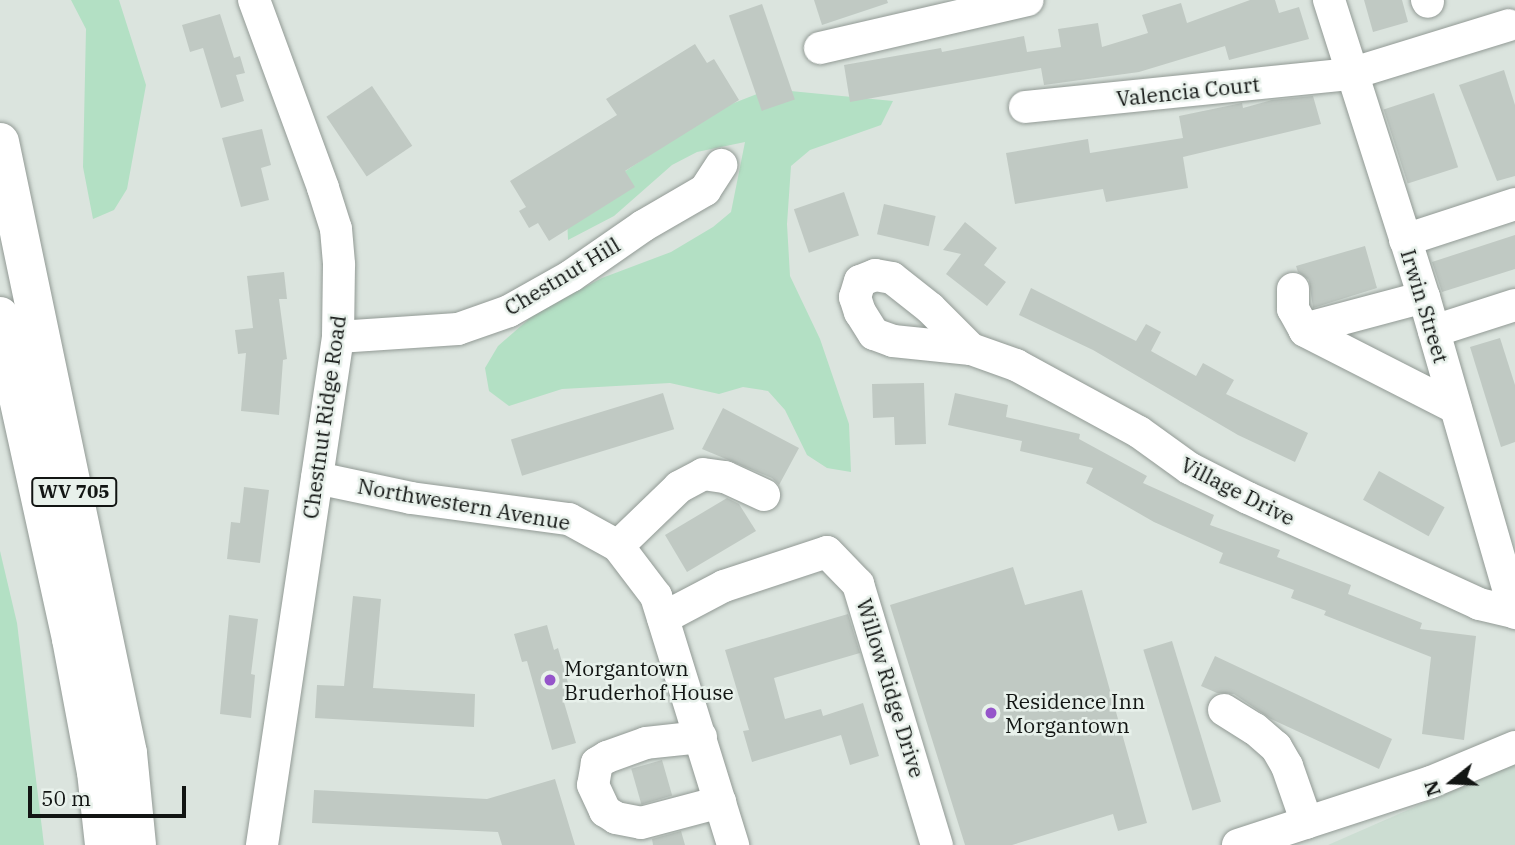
<!DOCTYPE html>
<style>
body{margin:0}
#map{position:relative;width:1515px;height:845px;overflow:hidden;background:#dbe4de;font-family:"IBM Plex Serif",serif}
div>[style]{position:absolute}
.built>*{inset:0;background:#ccddd2}
.green>*{inset:0;background:#b3e0c4}
.building>*{inset:0;background:#c0c9c3;transform-origin:0 0}
.roads{filter:drop-shadow(0 0 2px #929a95) drop-shadow(0 0 2px #929a95)}
.minor>*{height:32px;margin:-16px;padding:0 16px;transform-origin:16px;border-radius:16px;background:#fff}
.major>*{height:38px;margin:-19px;padding:0 19px;transform-origin:19px;border-radius:19px;background:#fff}
.dots>*{width:19px;height:19px;translate:-50% -50%;box-sizing:border-box;border:4px solid #e8f1eb;border-radius:50%}
span{translate:-50% -50%;white-space:nowrap;text-align:center;line-height:1.15;-webkit-text-stroke:5px #e8f1eb;paint-order:stroke}
.shield-label span{padding:2px 5px;background:#e8f1eb;border:2px solid;border-radius:5px;-webkit-text-stroke-width:0}
.shield-label{font-size:19px;color:#121513;font-weight:700}
.street-label{font-size:21px;color:#121513}
.poi-label{font-size:21px;color:#121513}
.left{translate:0 -50%;text-align:left}
.north{position:absolute;left:1417px;top:747px;width:70px;height:70px;-webkit-text-stroke:5px #e8f1eb;paint-order:stroke;rotate:252deg;font-size:19px;font-weight:700;line-height:28px;text-align:center;color:#121513}
.north::after{content:'';display:block;margin:auto;width:24px;height:32px;background:#121513;clip-path:polygon(50% 0,100% 100%,50% 72%,0 100%)}
.scale{position:absolute;left:28px;top:786px;width:158px;height:32px;box-sizing:border-box;border:4px solid #121513;border-top:0;padding-left:9px;font-size:21px;line-height:24px;white-space:nowrap;color:#121513;-webkit-text-stroke:5px #e8f1eb;paint-order:stroke}
</style>
<div id="map">
<div class="built">
<i style="clip-path:polygon(1515px 763px,1515px 845px,1328px 845px)"></i>
</div>
<div class="green">
<i style="clip-path:polygon(71px 0,119px 0,146px 85px,127px 189px,114px 210px,93px 219px,83px 167px,86px 29px)"></i>
<i style="clip-path:polygon(770px 89px,893px 101px,881px 125px,810px 150px,791px 166px,787px 224px,790px 276px,820px 339px,849px 424px,851px 472px,827px 468px,807px 455px,785px 410px,768px 391px,743px 387px,719px 394px,670px 383px,562px 389px,509px 406px,489px 391px,485px 368px,498px 346px,536px 313px,602px 278px,671px 252px,713px 227px,731px 212px,745px 142px,697px 152px,672px 165px,614px 216px,568px 240px,567px 216px,584px 199px,716px 110px)"></i>
<i style="clip-path:polygon(0 551px,17px 623px,44px 845px,0 845px)"></i>
</div>
<div class="building">
<i style="clip-path:polygon(814px 0,887px 0,888px 3px,822px 25px)"></i>
<i style="clip-path:polygon(1250px 0,1275px 0,1279px 13px,1299px 7px,1309px 39px,1229px 60px,1225px 46px,1139px 72px,1044px 85px,1041px 68px,850px 102px,844px 65px,941px 48px,942px 52px,1024px 36px,1027px 52px,1061px 47px,1058px 29px,1098px 23px,1102px 47px,1148px 33px,1142px 15px,1181px 3px,1187px 23px)"></i>
<i style="clip-path:polygon(1364px 0,1402px 0,1408px 22px,1373px 32px)"></i>
<i style="left:762px;top:4px;width:101px;height:35px;rotate:71deg"></i>
<i style="clip-path:polygon(220px 14px,234px 58px,240px 56px,245px 73px,236px 75px,244px 101px,221px 108px,203px 48px,190px 52px,182px 25px)"></i>
<i style="clip-path:polygon(695px 44px,707px 63px,714px 59px,739px 100px,625px 171px,635px 187px,549px 241px,538px 223px,529px 228px,519px 211px,526px 207px,510px 181px,617px 115px,606px 99px)"></i>
<i style="clip-path:polygon(1504px 70px,1515px 105px,1515px 176px,1497px 181px,1459px 85px)"></i>
<i style="left:372px;top:86px;width:72px;height:55px;rotate:56deg"></i>
<i style="left:1434px;top:93px;width:78px;height:53px;rotate:72deg"></i>
<i style="clip-path:polygon(1313px 96px,1321px 124px,1183px 157px,1188px 188px,1106px 202px,1103px 189px,1015px 204px,1006px 153px,1088px 139px,1090px 153px,1183px 138px,1179px 116px,1237px 104px,1242px 103px,1243px 108px,1272px 100px)"></i>
<i style="clip-path:polygon(262px 129px,271px 165px,261px 168px,269px 200px,241px 207px,222px 138px)"></i>
<i style="left:844px;top:192px;width:46px;height:53px;rotate:71deg"></i>
<i style="left:884px;top:204px;width:53px;height:31px;rotate:13deg"></i>
<i style="clip-path:polygon(965px 222px,997px 248px,984px 265px,1006px 282px,987px 306px,946px 274px,961px 254px,943px 250px)"></i>
<i style="clip-path:polygon(1515px 235px,1515px 269px,1442px 292px,1432px 262px)"></i>
<i style="clip-path:polygon(1365px 246px,1377px 288px,1313px 308px,1309px 280px,1298px 272px,1296px 266px)"></i>
<i style="clip-path:polygon(284px 272px,287px 299px,279px 299px,287px 359px,283px 360px,279px 415px,241px 411px,246px 353px,238px 354px,235px 330px,253px 328px,247px 276px)"></i>
<i style="clip-path:polygon(1031px 288px,1136px 341px,1146px 324px,1161px 332px,1151px 351px,1196px 376px,1203px 363px,1234px 380px,1226px 394px,1308px 433px,1295px 462px,1238px 435px,1093px 350px,1019px 315px)"></i>
<i style="clip-path:polygon(1500px 338px,1515px 385px,1515px 442px,1501px 447px,1470px 347px)"></i>
<i style="clip-path:polygon(924px 383px,926px 444px,895px 445px,894px 417px,873px 418px,872px 384px)"></i>
<i style="left:663px;top:393px;width:38px;height:159px;rotate:73deg"></i>
<i style="clip-path:polygon(955px 393px,1008px 405px,1006px 417px,1080px 434px,1079px 439px,1147px 476px,1143px 483px,1214px 515px,1210px 525px,1280px 550px,1277px 557px,1351px 585px,1348px 594px,1422px 623px,1420px 629px,1476px 636px,1464px 740px,1422px 734px,1431px 657px,1324px 615px,1326px 611px,1291px 598px,1294px 590px,1219px 563px,1223px 553px,1154px 522px,1086px 483px,1093px 468px,1020px 451px,1022px 441px,948px 425px)"></i>
<i style="clip-path:polygon(723px 408px,799px 448px,779px 485px,772px 478px,702px 449px)"></i>
<i style="left:1379px;top:471px;width:75px;height:33px;rotate:29deg"></i>
<i style="clip-path:polygon(244px 487px,269px 490px,260px 563px,227px 559px,231px 522px,240px 523px)"></i>
<i style="clip-path:polygon(727px 498px,739px 504px,756px 531px,687px 572px,665px 535px)"></i>
<i style="clip-path:polygon(1013px 567px,1025px 605px,1082px 590px,1147px 823px,1118px 831px,1113px 814px,1012px 845px,965px 845px,890px 605px)"></i>
<i style="clip-path:polygon(353px 596px,381px 599px,373px 688px,475px 694px,474px 727px,315px 718px,317px 685px,344px 686px)"></i>
<i style="clip-path:polygon(848px 614px,860px 653px,774px 678px,785px 719px,821px 709px,823px 716px,863px 703px,879px 756px,850px 765px,841px 735px,752px 762px,743px 731px,749px 730px,725px 650px)"></i>
<i style="clip-path:polygon(229px 615px,258px 619px,251px 674px,255px 675px,251px 718px,220px 714px)"></i>
<i style="clip-path:polygon(547px 625px,554px 650px,558px 648px,572px 697px,563px 699px,576px 743px,552px 750px,527px 661px,522px 662px,514px 634px)"></i>
<i style="left:1172px;top:641px;width:168px;height:30px;rotate:73deg"></i>
<i style="clip-path:polygon(1215px 656px,1392px 739px,1379px 769px,1271px 719px,1234px 694px,1217px 693px,1201px 686px)"></i>
<i style="left:662px;top:760px;width:37px;height:32px;rotate:74deg"></i>
<i style="clip-path:polygon(555px 779px,575px 845px,502px 845px,498px 832px,312px 823px,314px 790px,487px 799px)"></i>
<i style="clip-path:polygon(681px 831px,685px 845px,653px 845px,652px 839px)"></i>
</div>
<div class="roads">
<div class="minor">
<i style="left:254px;top:0;width:200px;rotate:69.8deg"></i>
<i style="left:323px;top:188px;width:43px;rotate:72.4deg"></i>
<i style="left:336px;top:229px;width:36px;rotate:85deg"></i>
<i style="left:339px;top:265px;width:72px;rotate:90.8deg"></i>
<i style="left:338px;top:337px;width:514px;rotate:98.51deg"></i>
<i style="left:1329px;top:0;width:312px;rotate:72.3deg"></i>
<i style="left:1424px;top:297px;width:329px;rotate:73.9deg"></i>
<i style="left:1427px;top:0;width:2px;rotate:63deg"></i>
<i style="left:820px;top:48px;width:213px;rotate:-13deg"></i>
<i style="left:1025px;top:107px;width:327px;rotate:-5.8deg"></i>
<i style="left:1350px;top:74px;width:166px;rotate:-17.1deg"></i>
<i style="left:1405px;top:240px;width:116px;rotate:-18.1deg"></i>
<i style="left:1293px;top:289px;width:20px;rotate:90deg"></i>
<i style="left:1293px;top:309px;width:25px;rotate:61deg"></i>
<i style="left:1305px;top:331px;width:169px;rotate:27deg"></i>
<i style="left:1304px;top:329px;width:124px;rotate:-14.9deg"></i>
<i style="left:1434px;top:331px;width:85px;rotate:-17.8deg"></i>
<i style="left:338px;top:337px;width:120px;rotate:-3.8deg"></i>
<i style="left:458px;top:329px;width:54px;rotate:-19.4deg"></i>
<i style="left:509px;top:311px;width:71px;rotate:-29.4deg"></i>
<i style="left:571px;top:276px;width:88px;rotate:-34.8deg"></i>
<i style="left:643px;top:226px;width:72px;rotate:-30.1deg"></i>
<i style="left:705px;top:190px;width:30px;rotate:-57deg"></i>
<i style="left:971px;top:349px;width:58px;rotate:-135deg"></i>
<i style="left:930px;top:308px;width:48px;rotate:-141.7deg"></i>
<i style="left:892px;top:278px;width:17px;rotate:-170deg"></i>
<i style="left:875px;top:275px;width:16px;rotate:158deg"></i>
<i style="left:860px;top:281px;width:17px;rotate:107deg"></i>
<i style="left:855px;top:297px;width:16px;rotate:72deg"></i>
<i style="left:860px;top:312px;width:26px;rotate:58deg"></i>
<i style="left:874px;top:334px;width:20px;rotate:20deg"></i>
<i style="left:893px;top:341px;width:78px;rotate:5.9deg"></i>
<i style="left:971px;top:349px;width:48px;rotate:19.6deg"></i>
<i style="left:1016px;top:365px;width:140px;rotate:28.6deg"></i>
<i style="left:1139px;top:432px;width:62px;rotate:35.8deg"></i>
<i style="left:1189px;top:468px;width:66px;rotate:27deg"></i>
<i style="left:1248px;top:498px;width:254px;rotate:24.6deg"></i>
<i style="left:1479px;top:604px;width:37px;rotate:13deg"></i>
<i style="left:317px;top:478px;width:96px;rotate:12deg"></i>
<i style="left:411px;top:498px;width:159px;rotate:7.6deg"></i>
<i style="left:569px;top:519px;width:56px;rotate:28.9deg"></i>
<i style="left:618px;top:546px;width:63px;rotate:52.8deg"></i>
<i style="left:656px;top:596px;width:261px;rotate:72.8deg"></i>
<i style="left:618px;top:546px;width:85px;rotate:-44deg"></i>
<i style="left:679px;top:487px;width:27px;rotate:-28deg"></i>
<i style="left:703px;top:474px;width:22px;rotate:8deg"></i>
<i style="left:725px;top:477px;width:43px;rotate:24.8deg"></i>
<i style="left:663px;top:618px;width:69px;rotate:-27.7deg"></i>
<i style="left:724px;top:586px;width:108px;rotate:-18.3deg"></i>
<i style="left:827px;top:552px;width:45px;rotate:45.9deg"></i>
<i style="left:858px;top:584px;width:273px;rotate:73.2deg"></i>
<i style="left:1224px;top:710px;width:36px;rotate:32deg"></i>
<i style="left:1255px;top:729px;width:28px;rotate:41deg"></i>
<i style="left:1276px;top:747px;width:22px;rotate:60deg"></i>
<i style="left:1287px;top:766px;width:60px;rotate:70.7deg"></i>
<i style="left:701px;top:737px;width:55px;rotate:173.8deg"></i>
<i style="left:646px;top:743px;width:41px;rotate:160.3deg"></i>
<i style="left:607px;top:757px;width:12px;rotate:149deg"></i>
<i style="left:597px;top:763px;width:22px;rotate:100deg"></i>
<i style="left:593px;top:785px;width:29px;rotate:65deg"></i>
<i style="left:605px;top:811px;width:13px;rotate:32deg"></i>
<i style="left:616px;top:818px;width:25px;rotate:11deg"></i>
<i style="left:641px;top:823px;width:82px;rotate:-14.9deg"></i>
<i style="left:1238px;top:845px;width:203px;rotate:-18.1deg"></i>
<i style="left:1431px;top:782px;width:91px;rotate:-22.6deg"></i>
</div>
<div class="major">
<i style="left:0;top:142px;width:624px;rotate:78.17deg"></i>
<i style="left:128px;top:753px;width:92px;rotate:84.4deg"></i>
<i style="left:0;top:316px;width:331px;rotate:77.6deg"></i>
<i style="left:71px;top:639px;width:135px;rotate:79.4deg"></i>
<i style="left:96px;top:772px;width:73px;rotate:83.7deg"></i>
</div>
</div>
<div class="dots">
<i style="left:550px;top:680px;background:#9555ca"></i>
<i style="left:991px;top:713px;background:#9555ca"></i>
</div>
<div class="shield-label">
<span style="left:74px;top:492px">WV 705</span>
</div>
<div class="street-label">
<span style="left:1188px;top:91px;rotate:-6deg">Valencia Court</span>
<span style="left:562px;top:276px;rotate:-31deg">Chestnut Hill</span>
<span style="left:1425px;top:306px;rotate:73deg">Irwin Street</span>
<span style="left:324px;top:417px;rotate:-82deg">Chestnut Ridge Road</span>
<span style="left:1238px;top:491px;rotate:27deg">Village Drive</span>
<span style="left:464px;top:504px;rotate:10deg">Northwestern Avenue</span>
<span style="left:891px;top:688px;rotate:73deg">Willow Ridge Drive</span>
</div>
<div class="poi-label">
<span class="left" style="left:564px;top:680px">Morgantown<br>Bruderhof House</span>
<span class="left" style="left:1005px;top:713px">Residence Inn<br>Morgantown</span>
</div>
<div class="north">N</div>
<div class="scale">50 m</div>
</div>
